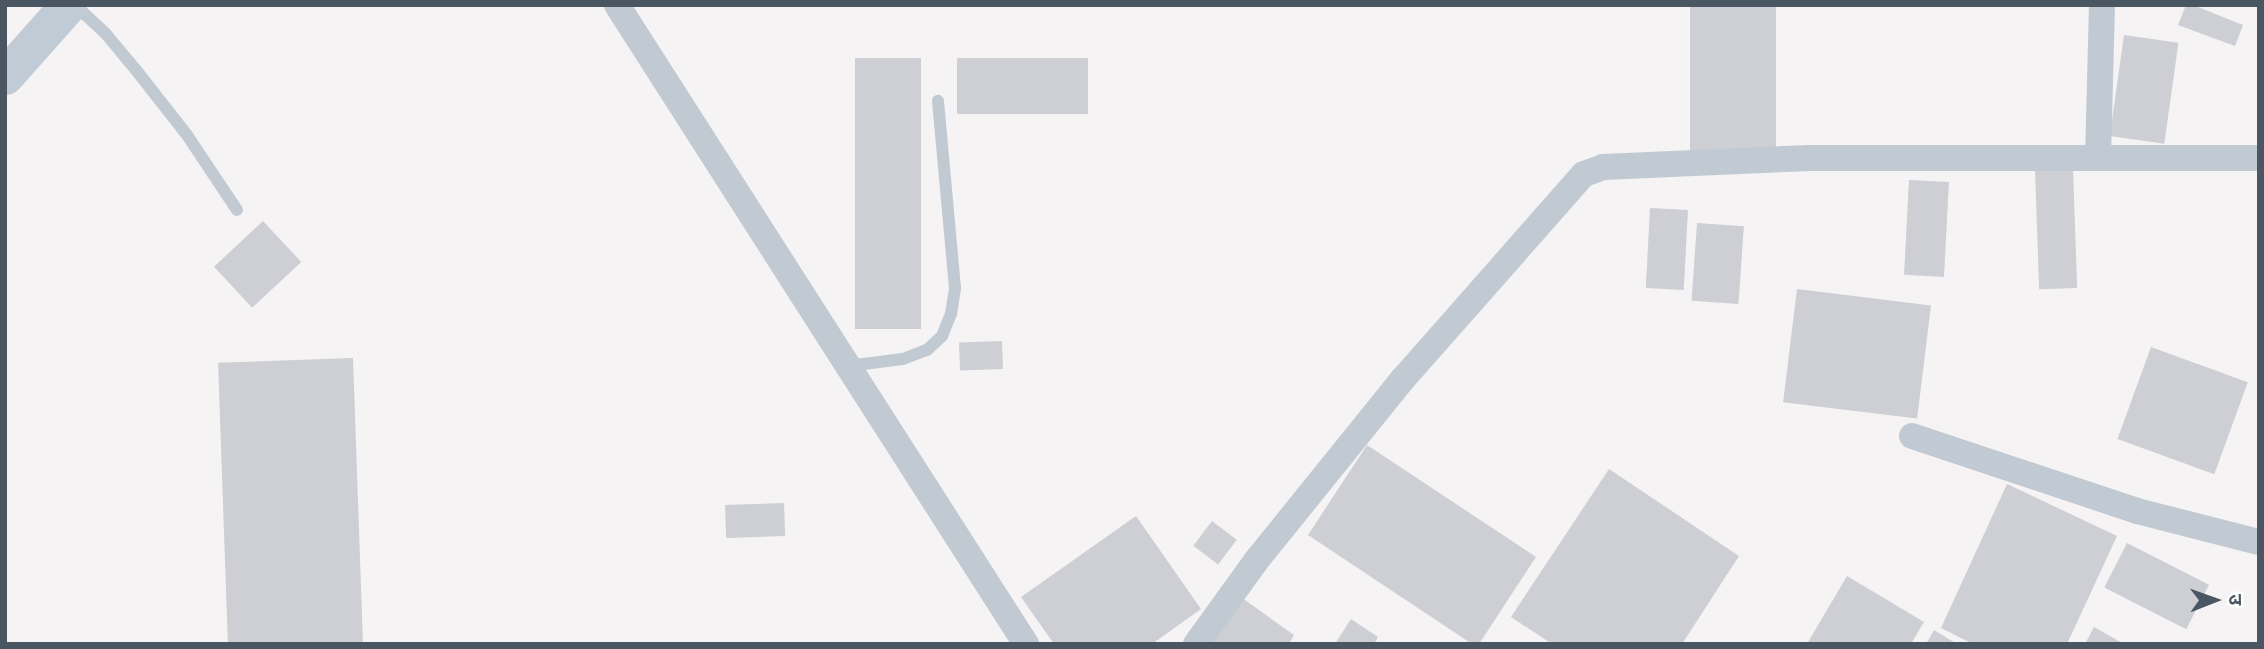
<!DOCTYPE html>
<meta charset="utf-8">
<style>
body{margin:0}
#map{position:relative;width:2264px;height:649px;overflow:hidden;background:#f5f3f3;font-family:Manrope,"Noto Sans Devanagari",sans-serif}
div>[style]{position:absolute}
.building>*{inset:0;background:#cdcfd5;transform-origin:0 0}
.lane>*{height:12px;margin:-6px;padding:0 6px;transform-origin:6px;border-radius:6px;background:#c1cad2}
.street>*{height:26px;margin:-13px;padding:0 13px;transform-origin:13px;border-radius:13px;background:#c1cad2}
.secondary>*{height:37px;margin:-18.5px;padding:0 18.5px;transform-origin:18.5px;border-radius:18.5px;background:#c1cbd6}
span{translate:-50% -50%;white-space:nowrap;text-align:center;line-height:1.15;-webkit-text-stroke:5px #fff;paint-order:stroke}
.frame{position:absolute;inset:0;border:7px solid #4a5661;pointer-events:none}
.north{position:absolute;left:2180px;top:565px;width:70px;height:70px;-webkit-text-stroke:5px #fff;paint-order:stroke;rotate:89deg;font-size:19px;font-weight:700;line-height:28px;text-align:center;color:#4a5661}
.north::after{content:'';display:block;margin:auto;width:24px;height:32px;background:#4a5661;clip-path:polygon(50% 0,100% 100%,50% 72%,0 100%)}
</style>
<div id="map">
<div class="building">
<i style="left:1690px;top:5px;width:86px;height:146px"></i>
<i style="clip-path:polygon(2186px 5px,2193px 5px,2243px 25px,2235px 46px,2178px 25px)"></i>
<i style="left:2124px;top:35px;width:55px;height:102px;rotate:8deg"></i>
<i style="left:921px;top:58px;width:271px;height:66px;rotate:90deg"></i>
<i style="left:957px;top:58px;width:131px;height:56px"></i>
<i style="left:2073px;top:169px;width:119px;height:38px;rotate:88deg"></i>
<i style="left:1909px;top:180px;width:40px;height:95px;rotate:3deg"></i>
<i style="left:1650px;top:208px;width:38px;height:80px;rotate:3deg"></i>
<i style="left:263px;top:221px;width:56px;height:67px;rotate:47deg"></i>
<i style="left:1697px;top:223px;width:47px;height:78px;rotate:4deg"></i>
<i style="left:1797px;top:289px;width:135px;height:114px;rotate:7deg"></i>
<i style="left:1002px;top:341px;width:28px;height:43px;rotate:88deg"></i>
<i style="left:2151px;top:347px;width:103px;height:98px;rotate:20deg"></i>
<i style="left:353px;top:358px;width:286px;height:135px;rotate:88deg"></i>
<i style="clip-path:polygon(1367px 445px,1536px 557px,1479px 644px,1472px 644px,1308px 535px)"></i>
<i style="clip-path:polygon(1609px 469px,1739px 556px,1682px 644px,1552px 644px,1511px 617px)"></i>
<i style="clip-path:polygon(2007px 484px,2117px 536px,2067px 644px,1973px 644px,1941px 628px)"></i>
<i style="left:784px;top:503px;width:33px;height:59px;rotate:88deg"></i>
<i style="clip-path:polygon(1136px 516px,1201px 609px,1152px 644px,1054px 644px,1021px 597px)"></i>
<i style="left:1212px;top:521px;width:31px;height:31px;rotate:37deg"></i>
<i style="left:2127px;top:543px;width:92px;height:50px;rotate:27deg"></i>
<i style="clip-path:polygon(1847px 576px,1924px 622px,1911px 644px,1807px 644px)"></i>
<i style="clip-path:polygon(1235px 593px,1294px 635px,1289px 644px,1198px 644px)"></i>
<i style="clip-path:polygon(1351px 619px,1378px 637px,1374px 644px,1335px 644px)"></i>
<i style="clip-path:polygon(2094px 627px,2124px 644px,2085px 644px)"></i>
<i style="clip-path:polygon(1934px 630px,1957px 644px,1926px 644px)"></i>
</div>
<div class="lane">
<i style="left:75px;top:5px;width:42px;rotate:43.1deg"></i>
<i style="left:106px;top:34px;width:47px;rotate:50.2deg"></i>
<i style="left:136px;top:70px;width:83px;rotate:51.9deg"></i>
<i style="left:187px;top:135px;width:90px;rotate:56.3deg"></i>
<i style="left:848px;top:366px;width:55px;rotate:-7.3deg"></i>
<i style="left:903px;top:359px;width:26px;rotate:-21deg"></i>
<i style="left:927px;top:350px;width:21px;rotate:-43deg"></i>
<i style="left:942px;top:336px;width:24px;rotate:-68deg"></i>
<i style="left:951px;top:314px;width:26px;rotate:-81deg"></i>
<i style="left:955px;top:288px;width:188px;rotate:-95.2deg"></i>
</div>
<div class="street">
<i style="left:617px;top:5px;width:759px;rotate:57.38deg"></i>
<i style="left:2098px;top:158px;width:153px;rotate:-88.5deg"></i>
<i style="left:1912px;top:436px;width:237px;rotate:18.4deg"></i>
<i style="left:2137px;top:511px;width:126px;rotate:14.3deg"></i>
<i style="left:1196px;top:644px;width:102px;rotate:-54.1deg"></i>
<i style="left:1256px;top:561px;width:234px;rotate:-51.1deg"></i>
<i style="left:1403px;top:379px;width:273px;rotate:-48.6deg"></i>
<i style="left:1584px;top:174px;width:20px;rotate:-20deg"></i>
<i style="left:1603px;top:167px;width:206px;rotate:-2.5deg"></i>
<i style="left:1809px;top:158px;width:450px"></i>
</div>
<div class="secondary">
<i style="left:5px;top:76px;width:95px;rotate:-48.4deg"></i>
</div>
<div class="frame"></div>
<div class="north">उ</div>
</div>
